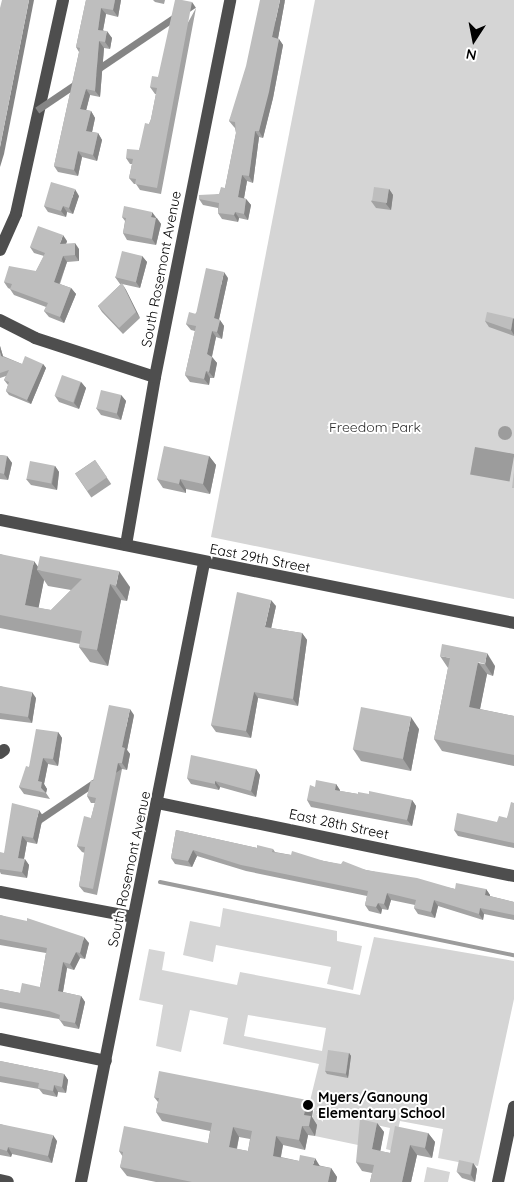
<!DOCTYPE html>
<style>
body{margin:0}
#map{position:relative;width:514px;height:1182px;overflow:hidden;background:#fff;font-family:Quicksand,sans-serif}
div>[style]{position:absolute}
.green>*{inset:0;background:#d5d5d5}
.water>*{inset:0;background:#9c9c9c;transform-origin:0 0}
.round{border-radius:50%}
.stream>*{height:4px;margin:-2px;padding:0 2px;transform-origin:2px;border-radius:2px;background:#9c9c9c}
.minor>*{height:12px;margin:-6px;padding:0 6px;transform-origin:6px;border-radius:6px;background:#4e4e4e}
.wall>*{inset:0;background:#a3a3a3;transform-origin:0 0}
.shaded-wall>*{inset:0;background:#858585;transform-origin:0 0}
.building>*{inset:0;background:#bebebe;transform-origin:0 0}
.dots>*{width:14px;height:14px;translate:-50% -50%;box-sizing:border-box;border:2px solid #fff;border-radius:50%}
span{translate:-50% -50%;white-space:nowrap;text-align:center;line-height:1.15;-webkit-text-stroke:4px #fff;paint-order:stroke}
.street-label{font-size:14px;color:#000}
.park-label{font-size:14px;color:#2c2c2c}
.poi-label{font-size:14px;color:#000;font-weight:700}
.left{translate:0 -50%;text-align:left}
.north{position:absolute;left:449px;top:15px;width:50px;height:50px;-webkit-text-stroke:4px #fff;paint-order:stroke;rotate:191deg;font-size:14px;font-weight:700;line-height:20px;text-align:center;color:#000}
.north::after{content:'';display:block;margin:auto;width:18px;height:22px;background:#000;clip-path:polygon(50% 0,100% 100%,50% 72%,0 100%)}
</style>
<div id="map">
<div class="green">
<i style="clip-path:polygon(315px 0,514px 0,514px 599px,211px 537px)"></i>
<i style="clip-path:polygon(223px 908px,337px 931px,337px 941px,362px 946px,353px 990px,327px 984px,331px 967px,216px 945px,213px 962px,183px 955px,190px 921px,220px 927px)"></i>
<i style="clip-path:polygon(evenodd,374px 937px,514px 961px,514px 999px,478px 1166px,438px 1158px,443px 1129px,400px 1121px,393px 1151px,386px 1149px,390px 1128px,363px 1122px,358px 1145px,315px 1136px,311px 1124px,314px 1110px,308px 1109px,319px 1064px,223px 1044px,228px 1018px,190px 1010px,181px 1052px,156px 1046px,163px 1005px,139px 1000px,149px 949px,165px 952px,162px 970px,237px 985px,240px 972px,360px 995px,374px 937px,248px 1015px,326px 1028px,322px 1051px,244px 1036px,248px 1015px)"></i>
<i style="clip-path:polygon(427px 1167px,450px 1172px,448px 1182px,424px 1182px)"></i>
</div>
<div class="water">
<i class="round" style="left:498px;top:426px;width:14px;height:14px"></i>
<i style="left:475px;top:447px;width:40px;height:28px;rotate:10deg"></i>
</div>
<div class="stream">
<i style="left:160px;top:882px;width:361px;rotate:11.7deg"></i>
</div>
<div class="minor">
<i style="left:0;top:250px;width:39px;rotate:-66deg"></i>
<i style="left:16px;top:214px;width:219px;rotate:-77.6deg"></i>
<i style="left:0;top:320px;width:39px;rotate:27deg"></i>
<i style="left:35px;top:338px;width:126px;rotate:18deg"></i>
<i style="left:0;top:520px;width:524px;rotate:11.33deg"></i>
<i style="left:126px;top:545px;width:170px;rotate:-80.2deg"></i>
<i style="left:155px;top:377px;width:384px;rotate:-78.7deg"></i>
<i style="left:0;top:753px;width:5px;rotate:-37deg"></i>
<i style="left:158px;top:803px;width:363px;rotate:11.6deg"></i>
<i style="left:0;top:892px;width:135px;rotate:10.6deg"></i>
<i style="left:0;top:1039px;width:108px;rotate:11.7deg"></i>
<i style="left:0;top:1180px;width:8px;rotate:14deg"></i>
<i style="left:81px;top:1182px;width:631px;rotate:-78.76deg"></i>
<i style="left:498px;top:1182px;width:77px;rotate:-78deg"></i>
</div>
<div class="wall">
<i style="clip-path:polygon(86px 0,121px 0,118px 17px,106px 14px,103px 30px,112px 38px,110px 49px,104px 48px,100px 97px,90px 95px,86px 110px,91px 111px,95px 118px,92px 132px,98px 133px,102px 140px,97px 161px,82px 157px,78px 176px,58px 172px,54px 166px,79px 52px,76px 47px)"></i>
<i style="clip-path:polygon(153px 0,165px 0,164px 4px,155px 2px)"></i>
<i style="clip-path:polygon(285px 0,278px 38px,283px 45px,273px 98px,263px 138px,259px 137px,253px 183px,247px 181px,244px 198px,246px 199px,251px 205px,248px 220px,239px 218px,238px 222px,222px 219px,218px 213px,218px 208px,203px 205px,199px 199px,219px 194px,225px 188px,236px 133px,235px 128px,234px 127px,229px 121px)"></i>
<i style="clip-path:polygon(196px 8px,161px 194px,140px 190px,136px 184px,134px 184px,129px 178px,132px 164px,130px 164px,126px 158px,139px 150px,151px 119px,156px 94px,155px 94px,150px 87px,158px 77px)"></i>
<i style="clip-path:polygon(389px 189px,393px 195px,391px 210px,376px 208px,371px 201px)"></i>
<i style="clip-path:polygon(79px 196px,73px 214px,67px 212px,66px 217px,48px 212px,44px 206px)"></i>
<i style="clip-path:polygon(122px 217px,157px 218px,161px 224px,156px 245px,127px 240px,123px 233px,125px 221px)"></i>
<i style="clip-path:polygon(67px 241px,66px 244px,79px 249px,79px 261px,67px 262px,60px 284px,71px 288px,76px 294px,64px 323px,49px 317px,44px 311px,46px 307px,14px 295px,10px 289px,8px 288px,4px 282px,36px 271px,44px 256px,34px 253px,30px 247px)"></i>
<i style="clip-path:polygon(142px 256px,147px 262px,140px 288px,122px 284px,126px 290px,140px 318px,123px 334px,102px 312px,98px 306px,121px 284px,120px 284px,115px 277px)"></i>
<i style="clip-path:polygon(228px 278px,219px 319px,224px 326px,222px 339px,216px 337px,212px 357px,217px 363px,214px 378px,210px 378px,209px 385px,190px 382px,185px 375px,195px 331px,191px 330px,186px 324px)"></i>
<i style="clip-path:polygon(514px 319px,514px 336px,489px 327px,485px 321px)"></i>
<i style="clip-path:polygon(0 346px,3px 356px,22px 364px,43px 364px,46px 368px,31px 404px,9px 395px,6px 391px,8px 385px,4px 380px,6px 376px,0 378px)"></i>
<i style="clip-path:polygon(81px 382px,86px 388px,79px 409px,59px 402px,55px 396px)"></i>
<i style="clip-path:polygon(121px 395px,126px 401px,121px 420px,101px 415px,96px 408px)"></i>
<i style="clip-path:polygon(0 455px,7px 456px,12px 463px,8px 480px,0 479px)"></i>
<i style="clip-path:polygon(209px 456px,216px 465px,210px 494px,186px 489px,186px 493px,163px 488px,157px 479px)"></i>
<i style="left:95px;top:460px;width:29px;height:24px;rotate:56deg"></i>
<i style="clip-path:polygon(55px 466px,59px 472px,57px 490px,31px 485px,26px 479px)"></i>
<i style="clip-path:polygon(evenodd,0 554px,38px 567px,130px 587px,127px 601px,121px 600px,108px 666px,90px 662px,79px 647px,80px 644px,0 628px,0 554px,44px 580px,48px 586px,71px 590px,51px 610px,38px 608px,44px 580px)"></i>
<i style="clip-path:polygon(276px 606px,271px 628px,302px 633px,307px 640px,298px 706px,258px 698px,251px 738px,216px 732px,211px 725px)"></i>
<i style="clip-path:polygon(440px 656px,495px 666px,493px 676px,487px 674px,480px 709px,514px 716px,514px 766px,442px 751px,434px 739px,448px 668px)"></i>
<i style="clip-path:polygon(0 686px,36px 698px,32px 723px,0 719px)"></i>
<i style="clip-path:polygon(134px 715px,127px 750px,130px 754px,127px 770px,122px 769px,97px 895px,84px 892px,79px 886px,85px 853px,82px 852px,77px 846px,91px 818px,95px 803px,91px 803px,87px 796px,93px 781px)"></i>
<i style="clip-path:polygon(419px 729px,411px 771px,361px 761px,353px 749px)"></i>
<i style="clip-path:polygon(58px 732px,62px 738px,58px 766px,48px 764px,44px 784px,47px 789px,46px 793px,50px 799px,24px 794px,19px 787px,29px 767px)"></i>
<i style="clip-path:polygon(256px 769px,260px 775px,256px 797px,220px 787px,219px 790px,191px 784px,187px 778px)"></i>
<i style="clip-path:polygon(336px 784px,340px 791px,358px 794px,369px 794px,412px 800px,416px 806px,412px 826px,311px 807px,307px 800px,315px 787px)"></i>
<i style="clip-path:polygon(514px 803px,514px 848px,458px 836px,454px 830px,497px 822px,507px 818px)"></i>
<i style="clip-path:polygon(43px 816px,37px 844px,27px 842px,24px 859px,29px 865px,27px 878px,1px 874px,0 872px,0 853px,4px 853px)"></i>
<i style="clip-path:polygon(176px 830px,257px 848px,273px 849px,275px 852px,324px 861px,455px 889px,486px 889px,490px 895px,490px 896px,514px 902px,514px 920px,484px 914px,483px 920px,438px 906px,435px 918px,418px 914px,414px 908px,415px 905px,391px 900px,388px 910px,382px 909px,381px 914px,369px 911px,365px 905px,367px 896px,246px 871px,197px 856px,192px 867px,175px 864px,171px 858px)"></i>
<i style="clip-path:polygon(0 915px,89px 943px,85px 959px,80px 958px,74px 970px,67px 968px,63px 992px,81px 996px,85px 1002px,79px 1029px,64px 1026px,59px 1019px,53px 1018px,0 1008px,0 989px,20px 993px,40px 987px,46px 953px,0 945px)"></i>
<i style="clip-path:polygon(349px 1053px,351px 1056px,348px 1078px,327px 1074px,325px 1071px)"></i>
<i style="clip-path:polygon(0 1061px,64px 1074px,68px 1080px,66px 1093px,58px 1092px,57px 1097px,43px 1094px,39px 1089px,0 1082px)"></i>
<i style="clip-path:polygon(evenodd,154px 1097px,313px 1109px,312px 1117px,317px 1125px,315px 1136px,308px 1135px,305px 1150px,283px 1145px,281px 1157px,331px 1168px,337px 1177px,336px 1182px,156px 1182px,127px 1176px,120px 1167px,123px 1157px,119px 1151px,208px 1143px,210px 1131px,162px 1121px,156px 1112px,158px 1102px,154px 1097px,239px 1137px,250px 1139px,248px 1151px,237px 1149px,239px 1137px)"></i>
<i style="clip-path:polygon(377px 1123px,384px 1132px,380px 1151px,390px 1153px,428px 1133px,435px 1142px,432px 1158px,417px 1155px,411px 1182px,370px 1182px,372px 1173px,362px 1171px,356px 1162px)"></i>
<i style="clip-path:polygon(0 1124px,57px 1141px,52px 1163px,12px 1154px,11px 1157px,0 1155px)"></i>
<i style="clip-path:polygon(473px 1163px,477px 1169px,475px 1182px,462px 1178px,457px 1172px)"></i>
</div>
<div class="shaded-wall">
<i style="clip-path:polygon(29px 0,34px 0,4px 154px,0 167px,0 147px)"></i>
<i style="clip-path:polygon(115px 0,121px 0,118px 17px,113px 10px)"></i>
<i style="clip-path:polygon(280px 0,285px 0,277px 44px,272px 37px)"></i>
<i style="left:192px;top:2px;width:7px;height:189px;rotate:56deg"></i>
<i style="clip-path:polygon(101px 8px,106px 14px,102px 36px,98px 30px)"></i>
<i style="clip-path:polygon(107px 31px,112px 38px,110px 49px,105px 42px)"></i>
<i style="clip-path:polygon(279px 39px,283px 45px,273px 98px,263px 138px,259px 131px)"></i>
<i style="clip-path:polygon(99px 41px,104px 48px,100px 97px,95px 91px)"></i>
<i style="clip-path:polygon(86px 89px,90px 95px,85px 115px,80px 109px)"></i>
<i style="clip-path:polygon(91px 111px,95px 118px,91px 137px,86px 131px)"></i>
<i style="clip-path:polygon(255px 131px,259px 137px,253px 183px,249px 176px)"></i>
<i style="clip-path:polygon(98px 133px,102px 140px,97px 161px,93px 155px)"></i>
<i style="clip-path:polygon(78px 151px,82px 157px,78px 176px,74px 170px)"></i>
<i style="clip-path:polygon(242px 175px,247px 181px,243px 204px,238px 197px)"></i>
<i style="clip-path:polygon(75px 189px,79px 196px,73px 214px,69px 208px)"></i>
<i style="clip-path:polygon(389px 189px,393px 195px,391px 210px,386px 204px)"></i>
<i style="clip-path:polygon(246px 199px,251px 205px,248px 220px,244px 214px)"></i>
<i style="clip-path:polygon(63px 206px,67px 212px,66px 217px,61px 211px)"></i>
<i style="clip-path:polygon(152px 212px,161px 224px,156px 245px,152px 239px,151px 217px)"></i>
<i style="clip-path:polygon(235px 212px,239px 218px,238px 222px,234px 215px)"></i>
<i style="clip-path:polygon(63px 235px,67px 241px,64px 250px,60px 244px)"></i>
<i style="clip-path:polygon(75px 243px,79px 249px,79px 261px,75px 255px)"></i>
<i style="clip-path:polygon(63px 256px,67px 262px,58px 287px,54px 282px)"></i>
<i style="clip-path:polygon(142px 256px,147px 262px,140px 288px,136px 282px)"></i>
<i style="clip-path:polygon(224px 272px,228px 278px,218px 324px,214px 318px)"></i>
<i style="clip-path:polygon(122px 283px,126px 290px,140px 318px,136px 312px)"></i>
<i style="clip-path:polygon(71px 288px,76px 294px,64px 323px,60px 317px)"></i>
<i style="clip-path:polygon(513px 318px,514px 319px,514px 335px,511px 330px)"></i>
<i style="clip-path:polygon(220px 320px,224px 326px,222px 339px,217px 332px)"></i>
<i style="clip-path:polygon(212px 331px,216px 337px,211px 360px,207px 354px)"></i>
<i style="clip-path:polygon(0 346px,4px 360px,1px 356px,0 352px)"></i>
<i style="clip-path:polygon(212px 357px,217px 363px,214px 378px,209px 372px)"></i>
<i style="clip-path:polygon(43px 364px,46px 368px,31px 404px,27px 400px)"></i>
<i style="clip-path:polygon(206px 371px,210px 378px,209px 385px,204px 379px)"></i>
<i style="clip-path:polygon(81px 382px,86px 388px,79px 409px,74px 403px)"></i>
<i style="clip-path:polygon(121px 395px,126px 401px,121px 420px,117px 414px)"></i>
<i style="clip-path:polygon(7px 456px,12px 463px,8px 480px,4px 474px)"></i>
<i style="clip-path:polygon(209px 456px,216px 465px,210px 494px,203px 484px)"></i>
<i style="clip-path:polygon(55px 466px,59px 472px,57px 490px,52px 484px)"></i>
<i style="clip-path:polygon(180px 479px,186px 489px,186px 493px,179px 484px)"></i>
<i style="clip-path:polygon(34px 561px,41px 571px,37px 570px,44px 580px,36px 621px,25px 605px)"></i>
<i style="clip-path:polygon(119px 571px,130px 587px,127px 601px,116px 586px)"></i>
<i style="clip-path:polygon(110px 584px,121px 600px,108px 666px,97px 650px)"></i>
<i style="clip-path:polygon(271px 600px,276px 606px,270px 634px,265px 627px)"></i>
<i style="clip-path:polygon(302px 633px,307px 640px,298px 706px,293px 699px)"></i>
<i style="clip-path:polygon(487px 653px,495px 666px,493px 676px,485px 664px)"></i>
<i style="clip-path:polygon(478px 662px,487px 674px,478px 719px,469px 707px)"></i>
<i style="clip-path:polygon(32px 692px,36px 698px,32px 723px,28px 717px)"></i>
<i style="clip-path:polygon(254px 692px,258px 698px,251px 738px,246px 731px)"></i>
<i style="clip-path:polygon(130px 709px,134px 715px,127px 750px,130px 754px,127px 770px,122px 763px,122px 747px)"></i>
<i style="clip-path:polygon(411px 717px,419px 729px,411px 771px,403px 759px)"></i>
<i style="clip-path:polygon(58px 732px,62px 738px,58px 766px,53px 759px)"></i>
<i style="clip-path:polygon(43px 758px,48px 764px,44px 784px,47px 789px,46px 793px,41px 788px,38px 781px)"></i>
<i style="left:118px;top:763px;width:7px;height:128px;rotate:56deg"></i>
<i style="clip-path:polygon(256px 769px,260px 775px,256px 797px,251px 791px)"></i>
<i style="clip-path:polygon(215px 781px,220px 787px,219px 790px,215px 784px)"></i>
<i style="clip-path:polygon(336px 784px,340px 790px,339px 796px,335px 790px)"></i>
<i style="clip-path:polygon(412px 800px,416px 806px,412px 826px,407px 820px)"></i>
<i style="clip-path:polygon(39px 810px,43px 816px,37px 844px,33px 838px)"></i>
<i style="clip-path:polygon(22px 836px,27px 842px,23px 864px,18px 858px)"></i>
<i style="clip-path:polygon(193px 850px,197px 856px,192px 867px,188px 861px)"></i>
<i style="clip-path:polygon(25px 859px,29px 865px,27px 878px,22px 872px)"></i>
<i style="clip-path:polygon(486px 889px,490px 895px,489px 901px,485px 895px)"></i>
<i style="clip-path:polygon(387px 893px,391px 900px,388px 910px,384px 904px)"></i>
<i style="clip-path:polygon(434px 900px,438px 906px,435px 918px,431px 912px)"></i>
<i style="clip-path:polygon(378px 903px,382px 909px,381px 914px,376px 907px)"></i>
<i style="clip-path:polygon(480px 908px,484px 914px,483px 920px,479px 914px)"></i>
<i style="clip-path:polygon(84px 937px,89px 943px,85px 959px,80px 953px)"></i>
<i style="clip-path:polygon(76px 952px,80px 958px,74px 970px,70px 964px)"></i>
<i style="clip-path:polygon(63px 962px,67px 968px,62px 997px,58px 991px)"></i>
<i style="clip-path:polygon(81px 996px,85px 1002px,79px 1029px,75px 1023px)"></i>
<i style="clip-path:polygon(349px 1053px,351px 1056px,348px 1078px,346px 1074px)"></i>
<i style="clip-path:polygon(64px 1074px,68px 1080px,66px 1093px,62px 1087px)"></i>
<i style="clip-path:polygon(54px 1085px,58px 1092px,57px 1097px,53px 1091px)"></i>
<i style="clip-path:polygon(307px 1100px,313px 1109px,312px 1117px,317px 1125px,315px 1136px,309px 1126px,304px 1115px)"></i>
<i style="clip-path:polygon(377px 1123px,384px 1132px,379px 1158px,372px 1149px)"></i>
<i style="clip-path:polygon(302px 1126px,308px 1135px,305px 1150px,299px 1140px)"></i>
<i style="clip-path:polygon(233px 1127px,239px 1137px,235px 1156px,229px 1147px)"></i>
<i style="clip-path:polygon(428px 1133px,435px 1142px,432px 1158px,425px 1148px)"></i>
<i style="clip-path:polygon(53px 1135px,57px 1141px,52px 1163px,48px 1156px)"></i>
<i style="clip-path:polygon(276px 1136px,283px 1145px,279px 1165px,273px 1156px)"></i>
<i style="clip-path:polygon(410px 1145px,417px 1155px,411px 1182px,402px 1182px)"></i>
<i style="clip-path:polygon(8px 1147px,12px 1154px,11px 1157px,7px 1151px)"></i>
<i style="clip-path:polygon(315px 1158px,321px 1168px,313px 1165px)"></i>
<i style="clip-path:polygon(473px 1163px,477px 1169px,475px 1182px,471px 1175px)"></i>
<i style="clip-path:polygon(331px 1168px,337px 1177px,336px 1182px,328px 1182px)"></i>
</div>
<div class="building">
<i style="clip-path:polygon(2px 0,29px 0,0 147px,0 8px)"></i>
<i style="clip-path:polygon(86px 0,115px 0,113px 10px,101px 8px,98px 30px,107px 31px,105px 42px,99px 41px,95px 91px,86px 89px,80px 109px,91px 111px,86px 131px,98px 133px,93px 155px,78px 151px,74px 170px,54px 166px,80px 48px,76px 47px)"></i>
<i style="clip-path:polygon(175px 0,182px 0,192px 2px,157px 188px,135px 184px,136px 179px,129px 178px,133px 159px,126px 158px,127px 149px,139px 150px,145px 123px,149px 124px,151px 119px,157px 88px,150px 87px,152px 76px,158px 77px)"></i>
<i style="clip-path:polygon(260px 0,280px 0,272px 37px,279px 39px,269px 92px,259px 131px,255px 131px,249px 176px,242px 175px,238px 197px,246px 199px,244px 214px,235px 212px,234px 215px,218px 213px,219px 203px,199px 199px,199px 195px,219px 194px,221px 187px,225px 188px,236px 133px,235px 122px,229px 121px,246px 66px)"></i>
<i style="clip-path:polygon(51px 182px,75px 189px,69px 208px,63px 206px,61px 211px,44px 206px)"></i>
<i style="left:374px;top:187px;width:15px;height:14px;rotate:8deg"></i>
<i style="clip-path:polygon(124px 206px,152px 212px,151px 217px,156px 218px,152px 239px,123px 233px,126px 218px,122px 217px)"></i>
<i style="clip-path:polygon(38px 226px,63px 235px,60px 244px,75px 243px,75px 255px,63px 256px,54px 282px,71px 288px,60px 317px,44px 311px,48px 303px,10px 289px,12px 284px,4px 282px,9px 266px,36px 271px,45px 253px,30px 247px)"></i>
<i style="left:122px;top:251px;width:21px;height:27px;rotate:14deg"></i>
<i style="clip-path:polygon(206px 268px,224px 272px,214px 318px,220px 320px,217px 332px,212px 331px,207px 354px,212px 357px,209px 372px,206px 371px,204px 379px,185px 375px,196px 326px,186px 324px,189px 312px,196px 314px)"></i>
<i style="clip-path:polygon(122px 283px,136px 312px,119px 328px,98px 306px)"></i>
<i style="clip-path:polygon(487px 312px,513px 318px,511px 330px,485px 321px)"></i>
<i style="clip-path:polygon(0 352px,1px 356px,22px 364px,25px 356px,43px 364px,27px 400px,6px 391px,9px 382px,4px 380px,9px 370px,0 373px)"></i>
<i style="left:62px;top:375px;width:20px;height:22px;rotate:20deg"></i>
<i style="left:101px;top:390px;width:21px;height:19px;rotate:14deg"></i>
<i style="clip-path:polygon(164px 446px,209px 456px,203px 484px,180px 479px,179px 484px,157px 479px)"></i>
<i style="clip-path:polygon(0 455px,7px 456px,4px 474px,0 473px)"></i>
<i style="left:95px;top:460px;width:21px;height:24px;rotate:55deg"></i>
<i style="left:30px;top:461px;width:25px;height:18px;rotate:11deg"></i>
<i style="clip-path:polygon(514px 471px,514px 488px,512px 488px)"></i>
<i style="clip-path:polygon(0 554px,34px 561px,25px 605px,51px 610px,82px 579px,37px 570px,40px 556px,119px 571px,116px 586px,110px 584px,97px 650px,79px 647px,82px 631px,0 615px)"></i>
<i style="clip-path:polygon(237px 592px,271px 600px,265px 627px,302px 633px,293px 699px,254px 692px,246px 731px,211px 725px)"></i>
<i style="clip-path:polygon(442px 644px,487px 653px,485px 664px,478px 662px,469px 707px,514px 716px,514px 755px,434px 739px,450px 658px,440px 656px)"></i>
<i style="clip-path:polygon(0 686px,32px 692px,28px 717px,0 713px)"></i>
<i style="clip-path:polygon(109px 705px,130px 709px,122px 747px,125px 748px,122px 763px,118px 763px,93px 889px,79px 886px,85px 847px,77px 846px,84px 816px,91px 818px,96px 798px,87px 796px,91px 780px,93px 781px)"></i>
<i style="left:361px;top:707px;width:51px;height:43px;rotate:11deg"></i>
<i style="clip-path:polygon(36px 729px,58px 732px,53px 759px,43px 758px,38px 781px,42px 782px,41px 788px,46px 793px,19px 787px,26px 766px,29px 767px)"></i>
<i style="clip-path:polygon(191px 755px,256px 769px,251px 791px,215px 781px,215px 784px,187px 778px)"></i>
<i style="clip-path:polygon(316px 780px,336px 784px,335px 790px,358px 794px,358px 792px,369px 794px,369px 791px,412px 800px,407px 820px,307px 800px,310px 785px,315px 787px)"></i>
<i style="clip-path:polygon(511px 802px,514px 803px,514px 843px,454px 830px,457px 813px,497px 822px,499px 816px,507px 818px)"></i>
<i style="clip-path:polygon(12px 803px,39px 810px,33px 838px,22px 836px,18px 858px,25px 859px,22px 872px,0 869px,0 852px,4px 853px)"></i>
<i style="clip-path:polygon(176px 830px,257px 848px,257px 845px,273px 849px,272px 852px,291px 855px,292px 851px,324px 861px,341px 864px,343px 861px,366px 870px,417px 878px,455px 889px,456px 883px,486px 889px,485px 895px,514px 902px,514px 915px,480px 908px,479px 914px,434px 900px,431px 912px,414px 908px,416px 900px,387px 893px,384px 904px,378px 903px,376px 907px,365px 905px,368px 891px,241px 865px,193px 850px,188px 861px,171px 858px)"></i>
<i style="clip-path:polygon(0 915px,27px 921px,27px 918px,84px 937px,80px 953px,76px 952px,70px 964px,63px 962px,58px 991px,81px 996px,75px 1023px,59px 1020px,60px 1015px,49px 1011px,0 1002px,0 989px,20px 993px,22px 983px,40px 987px,47px 948px,0 939px)"></i>
<i style="left:328px;top:1050px;width:21px;height:21px;rotate:8deg"></i>
<i style="clip-path:polygon(0 1061px,64px 1074px,62px 1087px,54px 1085px,53px 1091px,38px 1088px,39px 1083px,0 1076px)"></i>
<i style="clip-path:polygon(evenodd,159px 1071px,307px 1100px,304px 1115px,311px 1116px,309px 1126px,302px 1126px,299px 1140px,276px 1136px,273px 1156px,299px 1161px,300px 1155px,315px 1158px,313px 1165px,331px 1168px,328px 1182px,192px 1182px,120px 1167px,123px 1152px,119px 1151px,124px 1126px,208px 1143px,212px 1123px,156px 1112px,159px 1098px,154px 1097px,159px 1071px,233px 1127px,252px 1131px,248px 1151px,229px 1147px,233px 1127px)"></i>
<i style="clip-path:polygon(360px 1119px,377px 1123px,372px 1149px,390px 1153px,395px 1126px,428px 1133px,425px 1148px,410px 1145px,402px 1182px,370px 1182px,374px 1165px,356px 1162px)"></i>
<i style="clip-path:polygon(0 1124px,53px 1135px,48px 1156px,8px 1147px,7px 1151px,0 1149px)"></i>
<i style="left:459px;top:1160px;width:14px;height:12px;rotate:12deg"></i>
</div>
<div class="dots">
<i style="left:308px;top:1105px;background:#000"></i>
</div>
<div class="street-label">
<span style="left:161px;top:269px;rotate:-79deg">South Rosemont Avenue</span>
<span style="left:260px;top:558px;rotate:11deg">East 29th Street</span>
<span style="left:339px;top:824px;rotate:12deg">East 28th Street</span>
<span style="left:129px;top:869px;rotate:-78deg">South Rosemont Avenue</span>
</div>
<div class="park-label">
<span style="left:375px;top:427px">Freedom Park</span>
</div>
<div class="poi-label">
<span class="left" style="left:318px;top:1105px">Myers/Ganoung<br>Elementary School</span>
</div>
<div class="north">N</div>
</div>
